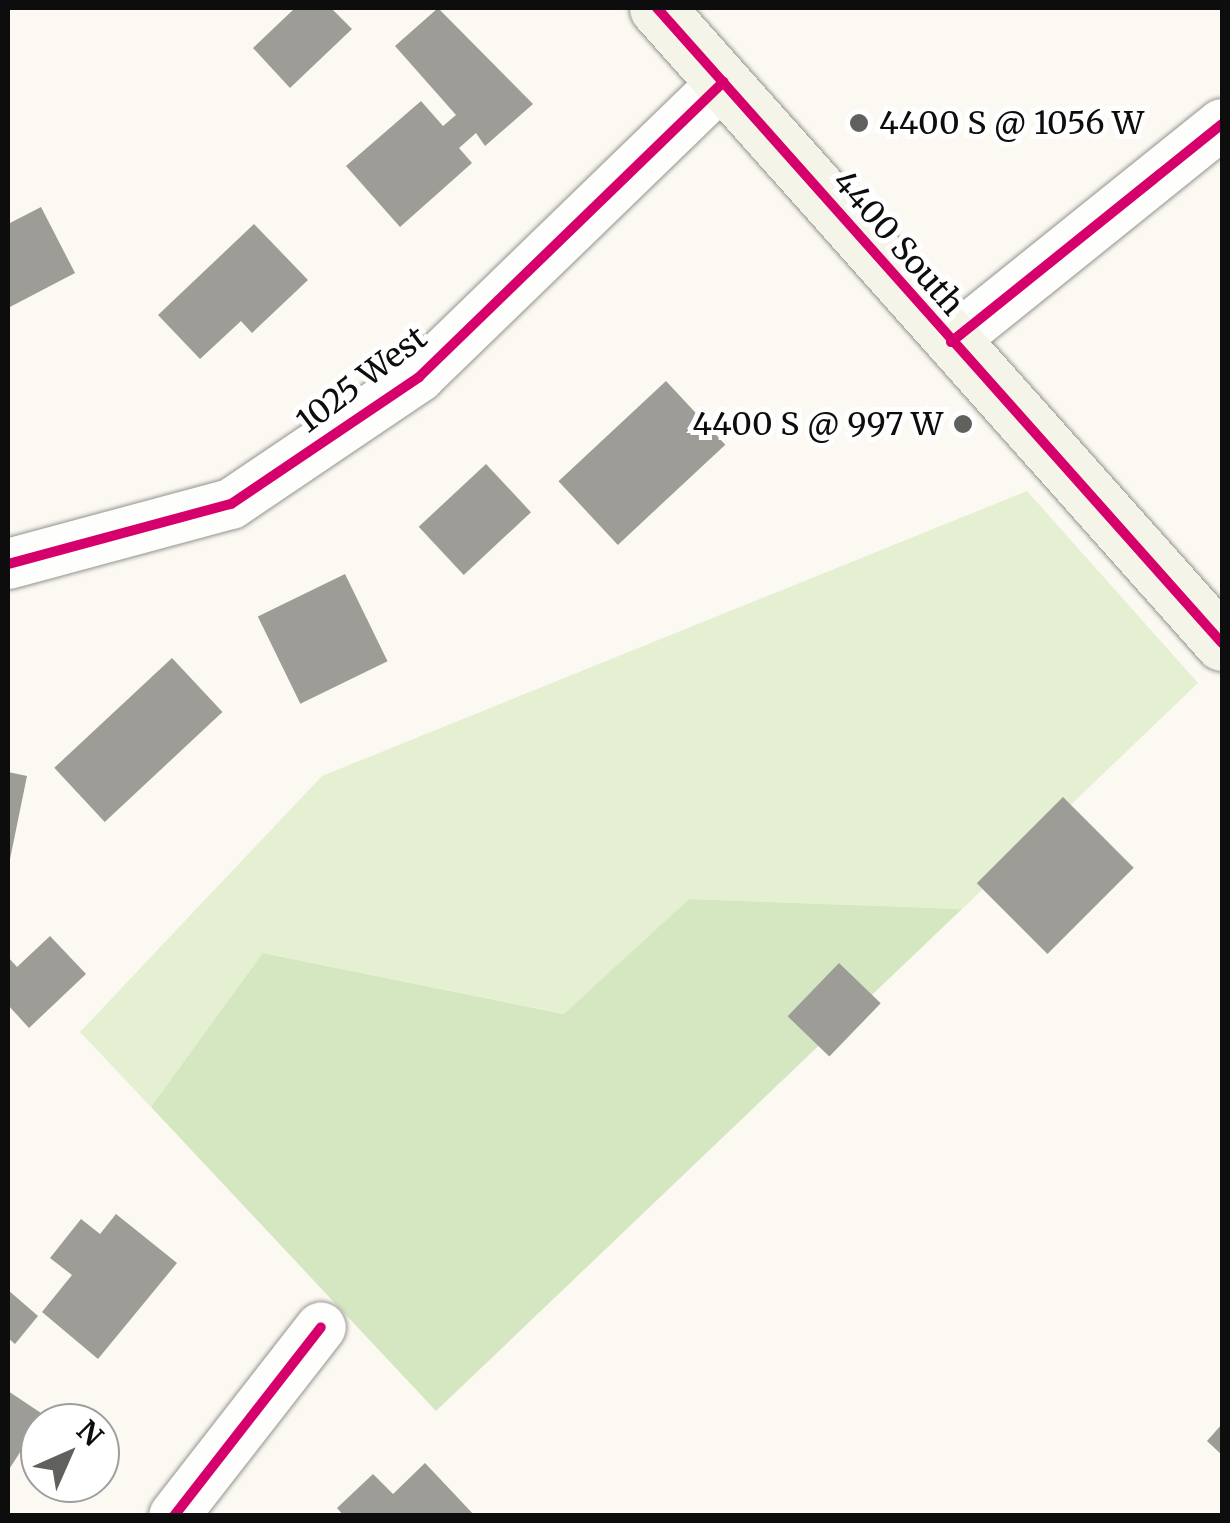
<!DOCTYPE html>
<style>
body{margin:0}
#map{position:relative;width:1230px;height:1523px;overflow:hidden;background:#fbf9f1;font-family:Merriweather,serif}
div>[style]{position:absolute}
.green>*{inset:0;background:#e4f0d1}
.forest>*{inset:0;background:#d5e7c0}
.building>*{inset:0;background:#9e9c97;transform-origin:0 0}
.roads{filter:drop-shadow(0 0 2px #949390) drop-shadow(0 0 2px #949390)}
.street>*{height:50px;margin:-25px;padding:0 25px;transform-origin:25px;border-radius:25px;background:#fefefd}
.secondary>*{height:55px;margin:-27.5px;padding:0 27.5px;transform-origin:27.5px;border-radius:27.5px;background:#f5f4e9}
.cycleway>*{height:10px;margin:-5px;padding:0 5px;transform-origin:5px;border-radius:5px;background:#d6006c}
.dots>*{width:28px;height:28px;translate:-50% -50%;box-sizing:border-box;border:5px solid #fff;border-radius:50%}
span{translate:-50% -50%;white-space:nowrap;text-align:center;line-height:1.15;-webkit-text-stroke:10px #fff;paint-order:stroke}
.poi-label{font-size:32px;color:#0d0d0d}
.left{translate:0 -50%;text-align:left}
.right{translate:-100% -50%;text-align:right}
.street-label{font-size:32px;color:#0d0d0d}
.frame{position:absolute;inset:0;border:10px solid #0d0d0d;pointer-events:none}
.north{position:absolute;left:20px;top:1403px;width:100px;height:100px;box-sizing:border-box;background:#fff;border:2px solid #9e9e9e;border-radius:50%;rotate:45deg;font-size:28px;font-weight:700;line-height:40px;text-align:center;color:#0d0d0d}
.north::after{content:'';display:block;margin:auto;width:35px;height:45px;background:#60605d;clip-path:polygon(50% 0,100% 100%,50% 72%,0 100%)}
</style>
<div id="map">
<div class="green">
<i style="clip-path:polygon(1027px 491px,1198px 683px,962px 909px,689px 899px,565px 1014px,264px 953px,151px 1107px,80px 1032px,322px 776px)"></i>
</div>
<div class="forest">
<i style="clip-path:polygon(689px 899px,962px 909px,436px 1411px,151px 1107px,263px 953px,564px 1014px)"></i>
</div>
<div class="building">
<i style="clip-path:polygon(295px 8px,331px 8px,352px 29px,290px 88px,253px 48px)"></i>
<i style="clip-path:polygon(438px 8px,533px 104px,485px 146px,476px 133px,459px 148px,472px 163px,400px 227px,346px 166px,421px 101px,443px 126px,456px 115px,395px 46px)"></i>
<i style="clip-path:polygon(41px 207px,75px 273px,8px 308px,8px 224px)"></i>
<i style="clip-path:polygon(254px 224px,308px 280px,252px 333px,241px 321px,200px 359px,158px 315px)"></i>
<i style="left:666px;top:381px;width:87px;height:147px;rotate:47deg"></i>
<i style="left:486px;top:464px;width:66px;height:92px;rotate:47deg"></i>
<i style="left:345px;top:574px;width:97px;height:97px;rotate:64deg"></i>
<i style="left:172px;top:658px;width:74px;height:161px;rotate:47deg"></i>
<i style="clip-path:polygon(8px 772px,27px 776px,9px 864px,8px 863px)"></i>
<i style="left:1063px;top:797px;width:100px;height:122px;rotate:45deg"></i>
<i style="clip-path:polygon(50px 936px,86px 974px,29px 1028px,8px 1005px,8px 957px,17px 967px)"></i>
<i style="left:839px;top:963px;width:58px;height:74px;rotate:44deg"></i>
<i style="clip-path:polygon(116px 1214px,177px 1263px,98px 1359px,42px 1312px,72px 1275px,50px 1258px,81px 1219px,100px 1234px)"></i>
<i style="clip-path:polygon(8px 1290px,38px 1316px,15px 1344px,8px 1338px)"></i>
<i style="clip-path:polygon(8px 1391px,44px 1415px,8px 1471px)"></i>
<i style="clip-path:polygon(1222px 1424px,1222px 1455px,1207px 1441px)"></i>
<i style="clip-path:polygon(425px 1463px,475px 1516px,344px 1516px,337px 1508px,373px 1474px,393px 1494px)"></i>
</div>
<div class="roads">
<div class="street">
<i style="left:951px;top:342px;width:348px;rotate:-38.8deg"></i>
<i style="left:8px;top:564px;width:231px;rotate:-15.1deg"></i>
<i style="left:231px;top:504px;width:227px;rotate:-34deg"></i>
<i style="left:419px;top:377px;width:424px;rotate:-44.1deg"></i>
<i style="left:174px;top:1516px;width:239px;rotate:-52.1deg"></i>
</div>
<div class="secondary">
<i style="left:657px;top:8px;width:850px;rotate:48.34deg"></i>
</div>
</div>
<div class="cycleway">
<i style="left:657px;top:8px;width:850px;rotate:48.34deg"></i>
<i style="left:951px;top:342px;width:348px;rotate:-38.8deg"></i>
<i style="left:8px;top:564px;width:231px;rotate:-15.1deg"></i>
<i style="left:231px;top:504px;width:227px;rotate:-34deg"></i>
<i style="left:419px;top:377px;width:424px;rotate:-44.1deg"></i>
<i style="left:174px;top:1516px;width:239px;rotate:-52.1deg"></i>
</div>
<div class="dots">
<i style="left:859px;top:123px;background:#60605d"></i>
<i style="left:963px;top:424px;background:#60605d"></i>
</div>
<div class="poi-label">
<span class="left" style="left:879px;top:123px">4400 S @ 1056 W</span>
<span class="right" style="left:943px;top:424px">4400 S @ 997 W</span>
</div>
<div class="street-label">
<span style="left:898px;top:243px;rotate:49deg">4400 South</span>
<span style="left:362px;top:380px;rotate:-37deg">1025 West</span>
</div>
<div class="frame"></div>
<div class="north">N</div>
</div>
